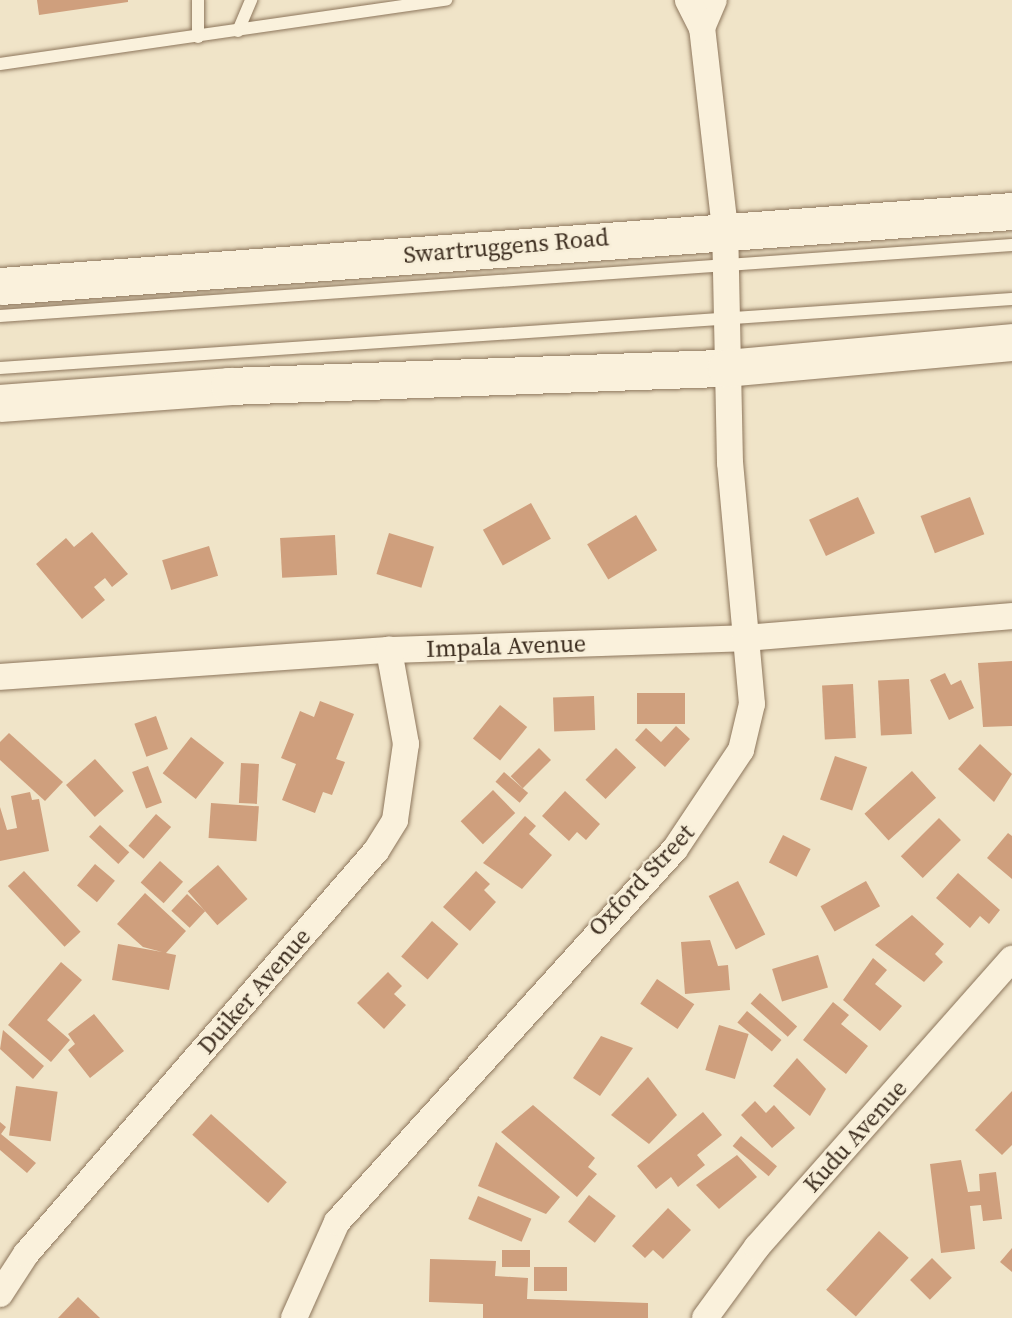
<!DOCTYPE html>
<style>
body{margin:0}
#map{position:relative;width:1012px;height:1318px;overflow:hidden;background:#f0e4c8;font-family:"Source Serif 4",serif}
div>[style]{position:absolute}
.building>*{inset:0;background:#cf9f7d;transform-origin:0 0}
.roads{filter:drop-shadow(0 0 2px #8d765c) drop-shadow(0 0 2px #8d765c)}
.lane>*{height:12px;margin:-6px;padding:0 6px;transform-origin:6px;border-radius:6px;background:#faf1dc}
.street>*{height:26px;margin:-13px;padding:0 13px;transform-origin:13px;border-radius:13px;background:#faf1dc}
.secondary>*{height:37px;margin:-18.5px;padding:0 18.5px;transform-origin:18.5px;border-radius:18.5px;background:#faf1dc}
span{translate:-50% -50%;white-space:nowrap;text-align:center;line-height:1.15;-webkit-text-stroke:5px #f7eed8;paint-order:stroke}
.street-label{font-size:24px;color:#3d2e20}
</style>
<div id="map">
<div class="building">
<i style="clip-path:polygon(37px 0,128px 0,128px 2px,39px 15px)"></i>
<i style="left:858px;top:497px;width:40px;height:54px;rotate:65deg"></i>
<i style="left:970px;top:497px;width:40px;height:53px;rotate:69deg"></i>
<i style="left:531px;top:503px;width:41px;height:55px;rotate:61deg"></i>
<i style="left:636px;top:515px;width:41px;height:57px;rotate:59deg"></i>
<i style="clip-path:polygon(92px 532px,128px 574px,112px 587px,105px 578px,94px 587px,105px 600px,82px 619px,36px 564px,66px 538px,74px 547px)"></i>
<i style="left:389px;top:533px;width:47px;height:43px;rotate:17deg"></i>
<i style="left:335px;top:535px;width:40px;height:55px;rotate:87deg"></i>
<i style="left:209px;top:546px;width:31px;height:49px;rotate:73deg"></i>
<i style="clip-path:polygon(1012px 661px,1012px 726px,983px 727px,978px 663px)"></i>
<i style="clip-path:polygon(945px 673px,951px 685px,961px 680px,974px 708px,949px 720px,930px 680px)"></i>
<i style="left:909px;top:679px;width:55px;height:31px;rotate:87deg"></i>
<i style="left:853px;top:684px;width:54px;height:31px;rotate:87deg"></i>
<i style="left:685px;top:693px;width:31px;height:48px;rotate:90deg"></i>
<i style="left:594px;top:696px;width:34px;height:41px;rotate:88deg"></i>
<i style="clip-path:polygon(320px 701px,354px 714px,336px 759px,345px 762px,332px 795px,323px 792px,315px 813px,282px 800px,296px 764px,281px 758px,300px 711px,314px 717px)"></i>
<i style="left:500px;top:705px;width:35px;height:43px;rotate:39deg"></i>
<i style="left:156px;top:716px;width:35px;height:23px;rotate:70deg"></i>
<i style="clip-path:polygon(676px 726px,690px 739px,665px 767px,635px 740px,646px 728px,661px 742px)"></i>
<i style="clip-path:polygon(9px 733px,63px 782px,45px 801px,0 760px,0 742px)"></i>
<i style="left:191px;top:737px;width:42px;height:46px;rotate:38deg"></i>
<i style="clip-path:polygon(980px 744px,1012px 774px,994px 802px,958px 769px)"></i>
<i style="left:539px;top:748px;width:17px;height:40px;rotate:45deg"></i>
<i style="left:616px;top:748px;width:28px;height:44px;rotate:44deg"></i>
<i style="left:835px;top:756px;width:34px;height:46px;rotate:19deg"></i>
<i style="left:95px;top:759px;width:43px;height:39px;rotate:48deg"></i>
<i style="left:241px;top:763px;width:18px;height:40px;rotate:3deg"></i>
<i style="left:148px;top:766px;width:39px;height:17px;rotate:69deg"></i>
<i style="left:912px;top:771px;width:36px;height:64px;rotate:48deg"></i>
<i style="left:504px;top:772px;width:32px;height:13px;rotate:41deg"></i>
<i style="left:493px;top:790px;width:32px;height:45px;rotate:46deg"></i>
<i style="clip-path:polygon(565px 791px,600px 824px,586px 840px,577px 832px,569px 841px,542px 816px)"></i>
<i style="clip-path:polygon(30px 792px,32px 800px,39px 799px,49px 851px,0 861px,0 807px,7px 830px,17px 828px,11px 796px)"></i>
<i style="left:211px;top:803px;width:48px;height:35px;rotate:4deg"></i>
<i style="left:156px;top:814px;width:20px;height:42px;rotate:41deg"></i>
<i style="clip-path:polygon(525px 816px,536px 826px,529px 834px,552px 855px,522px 889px,483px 863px)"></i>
<i style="left:939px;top:818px;width:31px;height:54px;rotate:45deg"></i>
<i style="left:100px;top:825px;width:40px;height:16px;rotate:43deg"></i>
<i style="clip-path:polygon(1008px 833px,1012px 836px,1012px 879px,987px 858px)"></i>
<i style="left:783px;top:835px;width:31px;height:31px;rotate:27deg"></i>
<i style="left:160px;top:861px;width:31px;height:29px;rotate:42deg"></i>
<i style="left:95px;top:864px;width:26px;height:28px;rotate:40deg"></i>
<i style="left:218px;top:865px;width:45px;height:40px;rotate:49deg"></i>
<i style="left:24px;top:871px;width:83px;height:22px;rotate:47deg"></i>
<i style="clip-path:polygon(476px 871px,490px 884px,484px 890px,496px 902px,470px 931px,443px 907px)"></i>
<i style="clip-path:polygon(958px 873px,1000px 910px,989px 924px,980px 916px,970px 928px,936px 898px)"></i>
<i style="left:738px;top:881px;width:60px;height:33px;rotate:63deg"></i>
<i style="left:866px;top:881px;width:29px;height:52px;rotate:61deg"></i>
<i style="clip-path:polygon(145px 893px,186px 931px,166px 953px,176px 955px,169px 990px,112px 980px,118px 944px,162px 952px,143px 947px,117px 924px)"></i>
<i style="left:187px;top:894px;width:25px;height:23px;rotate:43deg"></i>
<i style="clip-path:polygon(912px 915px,944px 944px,935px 954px,943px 962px,924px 982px,875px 945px)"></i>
<i style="left:432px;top:921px;width:35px;height:47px;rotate:41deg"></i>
<i style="clip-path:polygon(710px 940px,718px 966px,728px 965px,730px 990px,685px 994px,681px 942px)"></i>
<i style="left:818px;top:955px;width:34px;height:48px;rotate:73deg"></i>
<i style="clip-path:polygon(873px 958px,887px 970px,875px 984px,902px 1006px,880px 1031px,843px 1000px)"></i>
<i style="clip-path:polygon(61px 962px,82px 980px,47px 1020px,70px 1040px,51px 1062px,8px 1025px)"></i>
<i style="clip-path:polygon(388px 972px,402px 986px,394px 994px,406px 1005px,384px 1029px,357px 1003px)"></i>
<i style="left:657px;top:979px;width:45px;height:30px;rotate:34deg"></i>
<i style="left:760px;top:993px;width:50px;height:14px;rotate:42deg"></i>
<i style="clip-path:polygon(833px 1002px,849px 1015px,841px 1024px,868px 1046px,846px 1074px,803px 1040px)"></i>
<i style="left:747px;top:1011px;width:45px;height:15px;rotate:40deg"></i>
<i style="clip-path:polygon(94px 1014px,124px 1051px,90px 1078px,68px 1050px,75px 1044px,68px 1034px)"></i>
<i style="left:719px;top:1025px;width:31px;height:47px;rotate:17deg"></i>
<i style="clip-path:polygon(3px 1030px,44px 1066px,33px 1079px,0 1049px)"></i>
<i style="clip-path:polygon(601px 1036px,633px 1048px,600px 1096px,573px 1078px)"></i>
<i style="clip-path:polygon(797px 1058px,826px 1089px,810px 1116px,773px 1086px)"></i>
<i style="clip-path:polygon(648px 1077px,677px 1115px,649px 1144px,611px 1115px)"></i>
<i style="left:16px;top:1086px;width:42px;height:50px;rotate:8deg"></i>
<i style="clip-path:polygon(1012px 1091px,1012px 1145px,1002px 1155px,975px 1130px)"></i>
<i style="clip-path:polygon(755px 1101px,766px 1113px,774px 1105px,795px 1128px,772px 1148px,741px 1115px)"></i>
<i style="clip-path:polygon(533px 1105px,595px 1158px,588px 1167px,597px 1174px,577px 1197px,501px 1132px)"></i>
<i style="clip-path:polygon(703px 1112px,722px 1135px,697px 1155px,705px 1165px,678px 1187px,671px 1177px,656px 1189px,637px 1166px)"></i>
<i style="left:211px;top:1114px;width:102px;height:28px;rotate:42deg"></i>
<i style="clip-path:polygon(0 1122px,6px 1127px,1px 1134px,36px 1163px,27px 1173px,0 1150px)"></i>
<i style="left:741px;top:1136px;width:47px;height:13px;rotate:40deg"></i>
<i style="clip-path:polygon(496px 1142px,560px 1197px,546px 1214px,478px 1186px)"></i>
<i style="clip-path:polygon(737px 1155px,757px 1177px,719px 1209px,696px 1185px)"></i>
<i style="clip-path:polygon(961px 1160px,968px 1192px,980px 1191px,979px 1174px,996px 1172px,1002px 1219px,983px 1221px,981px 1205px,970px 1206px,975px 1249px,941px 1253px,930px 1164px)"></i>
<i style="left:589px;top:1195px;width:34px;height:34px;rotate:38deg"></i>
<i style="left:478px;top:1196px;width:58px;height:25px;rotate:23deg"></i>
<i style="clip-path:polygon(668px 1208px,691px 1230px,663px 1259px,653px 1250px,645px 1258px,632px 1246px)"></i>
<i style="left:879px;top:1231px;width:40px;height:79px;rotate:42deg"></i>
<i style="clip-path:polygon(1012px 1248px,1012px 1272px,1000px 1262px)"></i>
<i style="left:502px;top:1250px;width:28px;height:17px"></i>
<i style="left:932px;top:1258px;width:28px;height:31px;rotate:45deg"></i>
<i style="clip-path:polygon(430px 1259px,496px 1261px,495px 1276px,528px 1278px,527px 1299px,648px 1303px,648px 1318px,483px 1318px,483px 1304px,429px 1302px)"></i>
<i style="left:534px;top:1267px;width:33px;height:24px"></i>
<i style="clip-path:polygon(78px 1297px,100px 1318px,58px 1318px)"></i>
</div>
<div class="roads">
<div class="lane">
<i style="left:238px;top:31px;width:34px;rotate:-67deg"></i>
<i style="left:198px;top:37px;width:37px;rotate:-90deg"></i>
<i style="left:0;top:64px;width:451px;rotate:-8.2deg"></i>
<i style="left:0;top:316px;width:1014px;rotate:-4.01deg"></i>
<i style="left:0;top:368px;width:1014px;rotate:-3.9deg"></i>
</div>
<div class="street">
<i style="left:702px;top:28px;width:30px;rotate:-67deg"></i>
<i style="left:0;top:677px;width:390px;rotate:-4deg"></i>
<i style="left:389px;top:650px;width:357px;rotate:-1.9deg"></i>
<i style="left:746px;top:638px;width:267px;rotate:-4.7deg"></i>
<i style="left:0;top:1294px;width:48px;rotate:-57deg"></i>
<i style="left:26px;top:1254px;width:534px;rotate:-49.03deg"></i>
<i style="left:376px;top:851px;width:36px;rotate:-58deg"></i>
<i style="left:395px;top:820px;width:77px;rotate:-81.8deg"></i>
<i style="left:406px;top:744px;width:96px;rotate:-100.3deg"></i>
<i style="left:294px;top:1318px;width:105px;rotate:-65.9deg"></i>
<i style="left:337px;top:1222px;width:503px;rotate:-47.82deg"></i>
<i style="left:675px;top:849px;width:119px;rotate:-56.3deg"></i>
<i style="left:741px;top:750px;width:47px;rotate:-76.6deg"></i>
<i style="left:752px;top:704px;width:242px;rotate:-95.2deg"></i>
<i style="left:730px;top:463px;width:234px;rotate:-91.2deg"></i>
<i style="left:725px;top:229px;width:202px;rotate:-96.5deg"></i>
<i style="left:702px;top:28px;width:31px;rotate:-117deg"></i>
<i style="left:705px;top:1318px;width:88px;rotate:-53.8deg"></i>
<i style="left:757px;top:1247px;width:385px;rotate:-48.5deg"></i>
</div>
<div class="secondary">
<i style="left:0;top:286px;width:1015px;rotate:-4.24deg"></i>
<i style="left:0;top:403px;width:230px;rotate:-4.2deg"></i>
<i style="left:229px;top:386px;width:497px;rotate:-2.1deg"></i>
<i style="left:726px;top:368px;width:287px;rotate:-5.2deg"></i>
</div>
</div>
<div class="street-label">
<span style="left:506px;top:246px;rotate:-5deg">Swartruggens Road</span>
<span style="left:506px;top:646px;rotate:-2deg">Impala Avenue</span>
<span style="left:641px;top:880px;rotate:-47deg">Oxford Street</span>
<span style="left:254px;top:991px;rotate:-49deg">Duiker Avenue</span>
<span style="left:855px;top:1136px;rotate:-48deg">Kudu Avenue</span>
</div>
</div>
